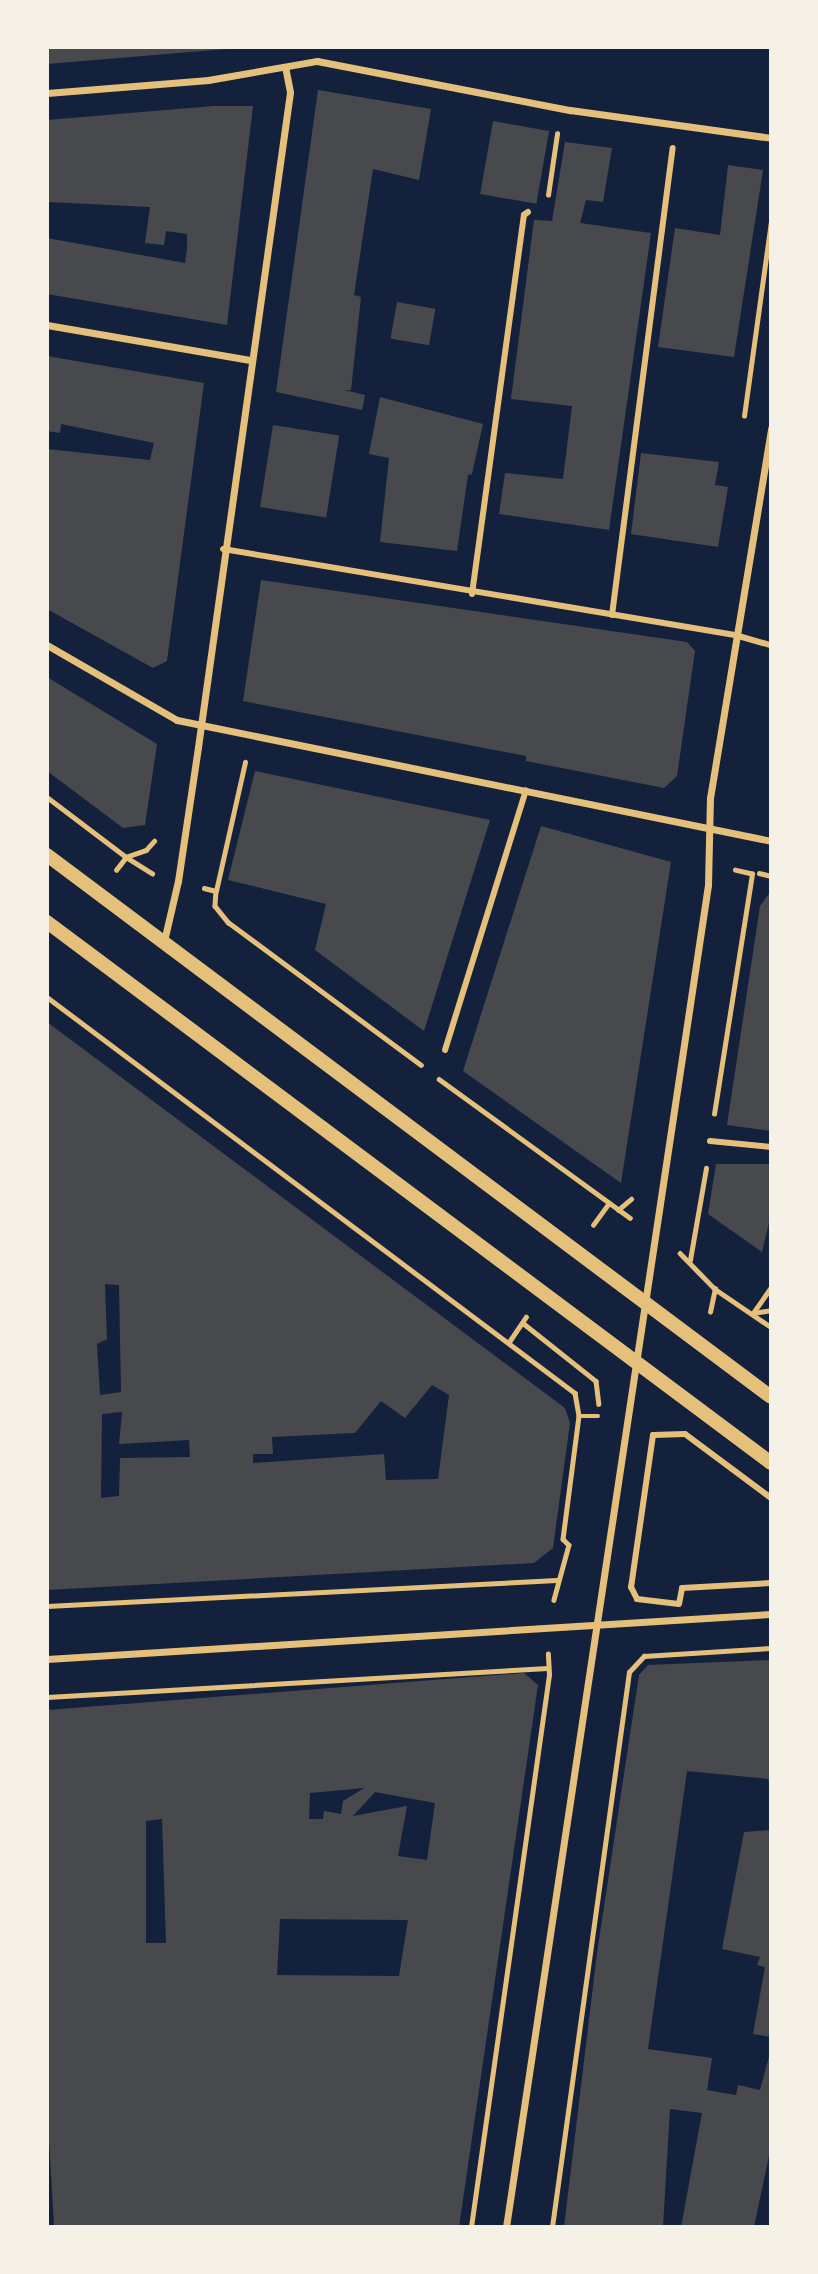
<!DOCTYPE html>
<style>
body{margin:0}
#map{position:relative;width:818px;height:2274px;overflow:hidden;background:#14213d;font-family:Roboto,sans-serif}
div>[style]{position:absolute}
.building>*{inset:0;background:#48494c;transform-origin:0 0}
.path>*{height:4.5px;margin:-2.25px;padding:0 2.25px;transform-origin:2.25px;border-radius:2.25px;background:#e5c07b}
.pedestrian>*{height:6px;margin:-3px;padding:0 3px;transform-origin:3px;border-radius:3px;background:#e5c07b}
.minor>*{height:7px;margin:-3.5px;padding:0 3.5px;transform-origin:3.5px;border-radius:3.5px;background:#e5c07b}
.secondary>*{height:14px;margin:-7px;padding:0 7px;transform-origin:7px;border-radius:7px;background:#e5c07b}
span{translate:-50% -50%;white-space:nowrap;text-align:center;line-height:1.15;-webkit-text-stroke:6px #f6f1e7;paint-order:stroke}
.frame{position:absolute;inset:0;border:49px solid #f6f1e7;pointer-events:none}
</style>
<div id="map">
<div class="building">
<i style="clip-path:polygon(47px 47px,226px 47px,226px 49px,47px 64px)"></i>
<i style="clip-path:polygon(318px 90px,431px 109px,419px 180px,373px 169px,354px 295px,361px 297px,351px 390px,344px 390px,365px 395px,362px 410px,276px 392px)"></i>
<i style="clip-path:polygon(213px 106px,253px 106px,227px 325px,47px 294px,47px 238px,185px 263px,187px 249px,187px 234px,166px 231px,164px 245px,145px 243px,150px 207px,47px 202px,47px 120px)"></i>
<i style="left:493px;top:121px;width:57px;height:74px;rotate:10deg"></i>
<i style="clip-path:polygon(565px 142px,612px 148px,603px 202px,586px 200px,580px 223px,651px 233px,609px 530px,499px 514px,505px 473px,563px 479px,572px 406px,511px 399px,534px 220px,552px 221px)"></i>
<i style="clip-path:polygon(728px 165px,763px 170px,734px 357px,658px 347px,675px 228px,720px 235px)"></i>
<i style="left:397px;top:302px;width:39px;height:37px;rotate:10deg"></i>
<i style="clip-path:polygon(47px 356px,204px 383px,167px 661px,153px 668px,47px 609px,47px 449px,150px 460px,154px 443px,61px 424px,60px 433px,47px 431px)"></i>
<i style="clip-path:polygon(380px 397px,483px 424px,472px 474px,468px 475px,457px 551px,380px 542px,389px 458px,369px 454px)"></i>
<i style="left:273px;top:425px;width:67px;height:83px;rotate:9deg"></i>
<i style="clip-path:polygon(641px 453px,719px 462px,715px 485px,728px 487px,718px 547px,631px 534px)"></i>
<i style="clip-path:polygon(261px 580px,687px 642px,695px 651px,677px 776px,664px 788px,526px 761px,526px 756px,243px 701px)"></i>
<i style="clip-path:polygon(47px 677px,157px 744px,145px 825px,123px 828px,47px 771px)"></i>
<i style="clip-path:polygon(255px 771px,490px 820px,424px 1031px,315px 950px,326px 904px,228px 880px)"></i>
<i style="clip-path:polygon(541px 826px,671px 862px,621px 1183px,463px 1071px)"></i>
<i style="clip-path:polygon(771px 891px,771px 1131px,727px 1125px,760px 906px)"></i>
<i style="clip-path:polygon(evenodd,47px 1022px,565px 1408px,570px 1423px,553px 1548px,534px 1563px,47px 1590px,47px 1022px,105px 1284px,119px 1285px,121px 1392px,100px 1395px,97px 1344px,107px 1339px,105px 1284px,47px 1022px,432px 1385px,449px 1395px,438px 1479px,386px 1480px,384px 1454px,253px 1463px,253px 1454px,273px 1454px,272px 1437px,355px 1433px,381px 1401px,405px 1418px,432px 1385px,47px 1022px,122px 1412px,119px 1444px,189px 1440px,190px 1457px,120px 1458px,119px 1496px,101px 1498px,102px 1414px,122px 1412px)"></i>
<i style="clip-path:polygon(716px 1164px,771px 1164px,771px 1214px,762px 1252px,708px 1214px)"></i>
<i style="clip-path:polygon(771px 1660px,771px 1790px,768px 1779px,687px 1771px,648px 2049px,712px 2058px,707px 2090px,736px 2095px,738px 2085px,760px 2090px,771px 2049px,771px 2146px,754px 2227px,681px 2227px,702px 2113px,670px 2109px,663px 2227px,564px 2227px,597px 1953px,639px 1675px,648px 1665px)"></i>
<i style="clip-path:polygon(evenodd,524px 1673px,538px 1685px,459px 2227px,54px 2227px,47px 2103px,47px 1710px,524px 1673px,364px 1788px,343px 1801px,341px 1814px,324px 1811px,323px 1819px,309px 1819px,310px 1793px,364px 1788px,524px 1673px,375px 1792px,435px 1803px,427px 1860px,398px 1856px,407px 1806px,353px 1816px,375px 1792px,524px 1673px,162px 1819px,166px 1943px,146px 1943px,146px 1821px,162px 1819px,524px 1673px,280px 1919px,408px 1920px,399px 1976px,277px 1975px,280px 1919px)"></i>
<i style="clip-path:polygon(771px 1830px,771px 2037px,753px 2034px,765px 1967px,757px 1965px,760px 1957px,722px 1949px,744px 1832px)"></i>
</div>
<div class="path">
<i style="left:548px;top:195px;width:62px;rotate:-81.6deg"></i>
<i style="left:744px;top:416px;width:196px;rotate:-82.1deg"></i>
<i style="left:47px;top:797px;width:99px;rotate:37.2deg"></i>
<i style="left:126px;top:857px;width:21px;rotate:-19deg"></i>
<i style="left:146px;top:850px;width:12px;rotate:-48deg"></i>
<i style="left:116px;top:870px;width:16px;rotate:-52deg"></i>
<i style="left:126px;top:857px;width:31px;rotate:32deg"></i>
<i style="left:759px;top:873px;width:12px;rotate:14deg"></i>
<i style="left:204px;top:888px;width:12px;rotate:14deg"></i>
<i style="left:216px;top:891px;width:15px;rotate:94deg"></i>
<i style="left:215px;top:906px;width:21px;rotate:51deg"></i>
<i style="left:228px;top:922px;width:240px;rotate:36.5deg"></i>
<i style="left:216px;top:891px;width:132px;rotate:-77.3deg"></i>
<i style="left:47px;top:997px;width:660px;rotate:36.87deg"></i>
<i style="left:575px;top:1393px;width:23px;rotate:80deg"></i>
<i style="left:579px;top:1416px;width:124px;rotate:97.4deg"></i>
<i style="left:563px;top:1539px;width:8px;rotate:45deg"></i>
<i style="left:569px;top:1545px;width:57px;rotate:105.3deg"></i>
<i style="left:439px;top:1079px;width:236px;rotate:36deg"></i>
<i style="left:714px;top:1114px;width:243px;rotate:-81deg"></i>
<i style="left:752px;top:874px;width:17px;rotate:-167deg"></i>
<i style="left:618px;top:1210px;width:17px;rotate:-40deg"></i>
<i style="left:593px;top:1225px;width:27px;rotate:-54deg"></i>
<i style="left:680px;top:1253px;width:50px;rotate:45.8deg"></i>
<i style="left:715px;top:1289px;width:68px;rotate:34.2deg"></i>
<i style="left:690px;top:1260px;width:93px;rotate:-80.1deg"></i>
<i style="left:710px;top:1312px;width:24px;rotate:-78deg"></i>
<i style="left:753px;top:1313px;width:32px;rotate:-55deg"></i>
<i style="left:753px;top:1313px;width:18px;rotate:-9deg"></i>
<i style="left:523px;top:1323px;width:93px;rotate:38.5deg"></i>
<i style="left:596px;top:1381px;width:23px;rotate:83deg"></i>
<i style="left:509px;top:1342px;width:30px;rotate:-56deg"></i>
<i style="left:579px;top:1416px;width:19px"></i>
<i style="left:47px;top:1606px;width:510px;rotate:-2.92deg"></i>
<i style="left:47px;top:1697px;width:501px;rotate:-3.32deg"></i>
<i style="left:471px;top:2227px;width:557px;rotate:-81.96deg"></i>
<i style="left:549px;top:1675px;width:21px;rotate:-93deg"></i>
<i style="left:552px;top:2227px;width:560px;rotate:-82.1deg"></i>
<i style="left:629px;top:1672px;width:22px;rotate:-47deg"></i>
<i style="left:644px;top:1656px;width:127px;rotate:-3.6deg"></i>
</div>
<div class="pedestrian">
<i style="left:223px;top:549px;width:519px;rotate:9.53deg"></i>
<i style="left:735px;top:635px;width:37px;rotate:16deg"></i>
<i style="left:472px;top:594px;width:383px;rotate:-82.2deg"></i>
<i style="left:524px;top:215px;width:5px;rotate:-37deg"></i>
<i style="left:612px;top:615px;width:471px;rotate:-82.6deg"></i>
<i style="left:445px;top:1050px;width:272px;rotate:-72.7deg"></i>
<i style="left:710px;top:1141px;width:61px;rotate:5.6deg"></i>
<i style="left:771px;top:1498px;width:107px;rotate:-143.3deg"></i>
<i style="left:685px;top:1434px;width:32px;rotate:178deg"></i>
<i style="left:653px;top:1435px;width:154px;rotate:98.2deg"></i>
<i style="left:631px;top:1587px;width:13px;rotate:63deg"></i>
<i style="left:637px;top:1599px;width:42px;rotate:6.8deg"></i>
<i style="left:679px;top:1604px;width:16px;rotate:-79deg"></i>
<i style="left:682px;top:1588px;width:89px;rotate:-3.2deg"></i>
</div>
<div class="minor">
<i style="left:47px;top:93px;width:162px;rotate:-4.6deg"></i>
<i style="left:208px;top:80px;width:111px;rotate:-9.9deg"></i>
<i style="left:317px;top:61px;width:258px;rotate:11deg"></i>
<i style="left:570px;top:110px;width:203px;rotate:7.9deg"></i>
<i style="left:47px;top:325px;width:206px;rotate:9.8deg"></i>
<i style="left:47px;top:645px;width:150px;rotate:30deg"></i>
<i style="left:177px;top:720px;width:606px;rotate:11.51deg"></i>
<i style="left:164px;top:941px;width:62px;rotate:-76.9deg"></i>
<i style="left:178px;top:881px;width:135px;rotate:-81.5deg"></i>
<i style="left:198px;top:747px;width:661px;rotate:-82deg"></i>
<i style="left:290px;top:92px;width:25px;rotate:-101deg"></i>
<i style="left:47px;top:1659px;width:725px;rotate:-3.56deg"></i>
<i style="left:506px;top:2227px;width:1357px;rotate:-81.44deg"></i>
<i style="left:708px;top:885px;width:87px;rotate:-88.7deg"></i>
<i style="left:710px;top:798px;width:375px;rotate:-80.6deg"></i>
</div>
<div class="secondary">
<i style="left:47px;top:855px;width:904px;rotate:36.82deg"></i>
<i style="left:47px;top:922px;width:904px;rotate:36.77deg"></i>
</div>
<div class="frame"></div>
</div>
